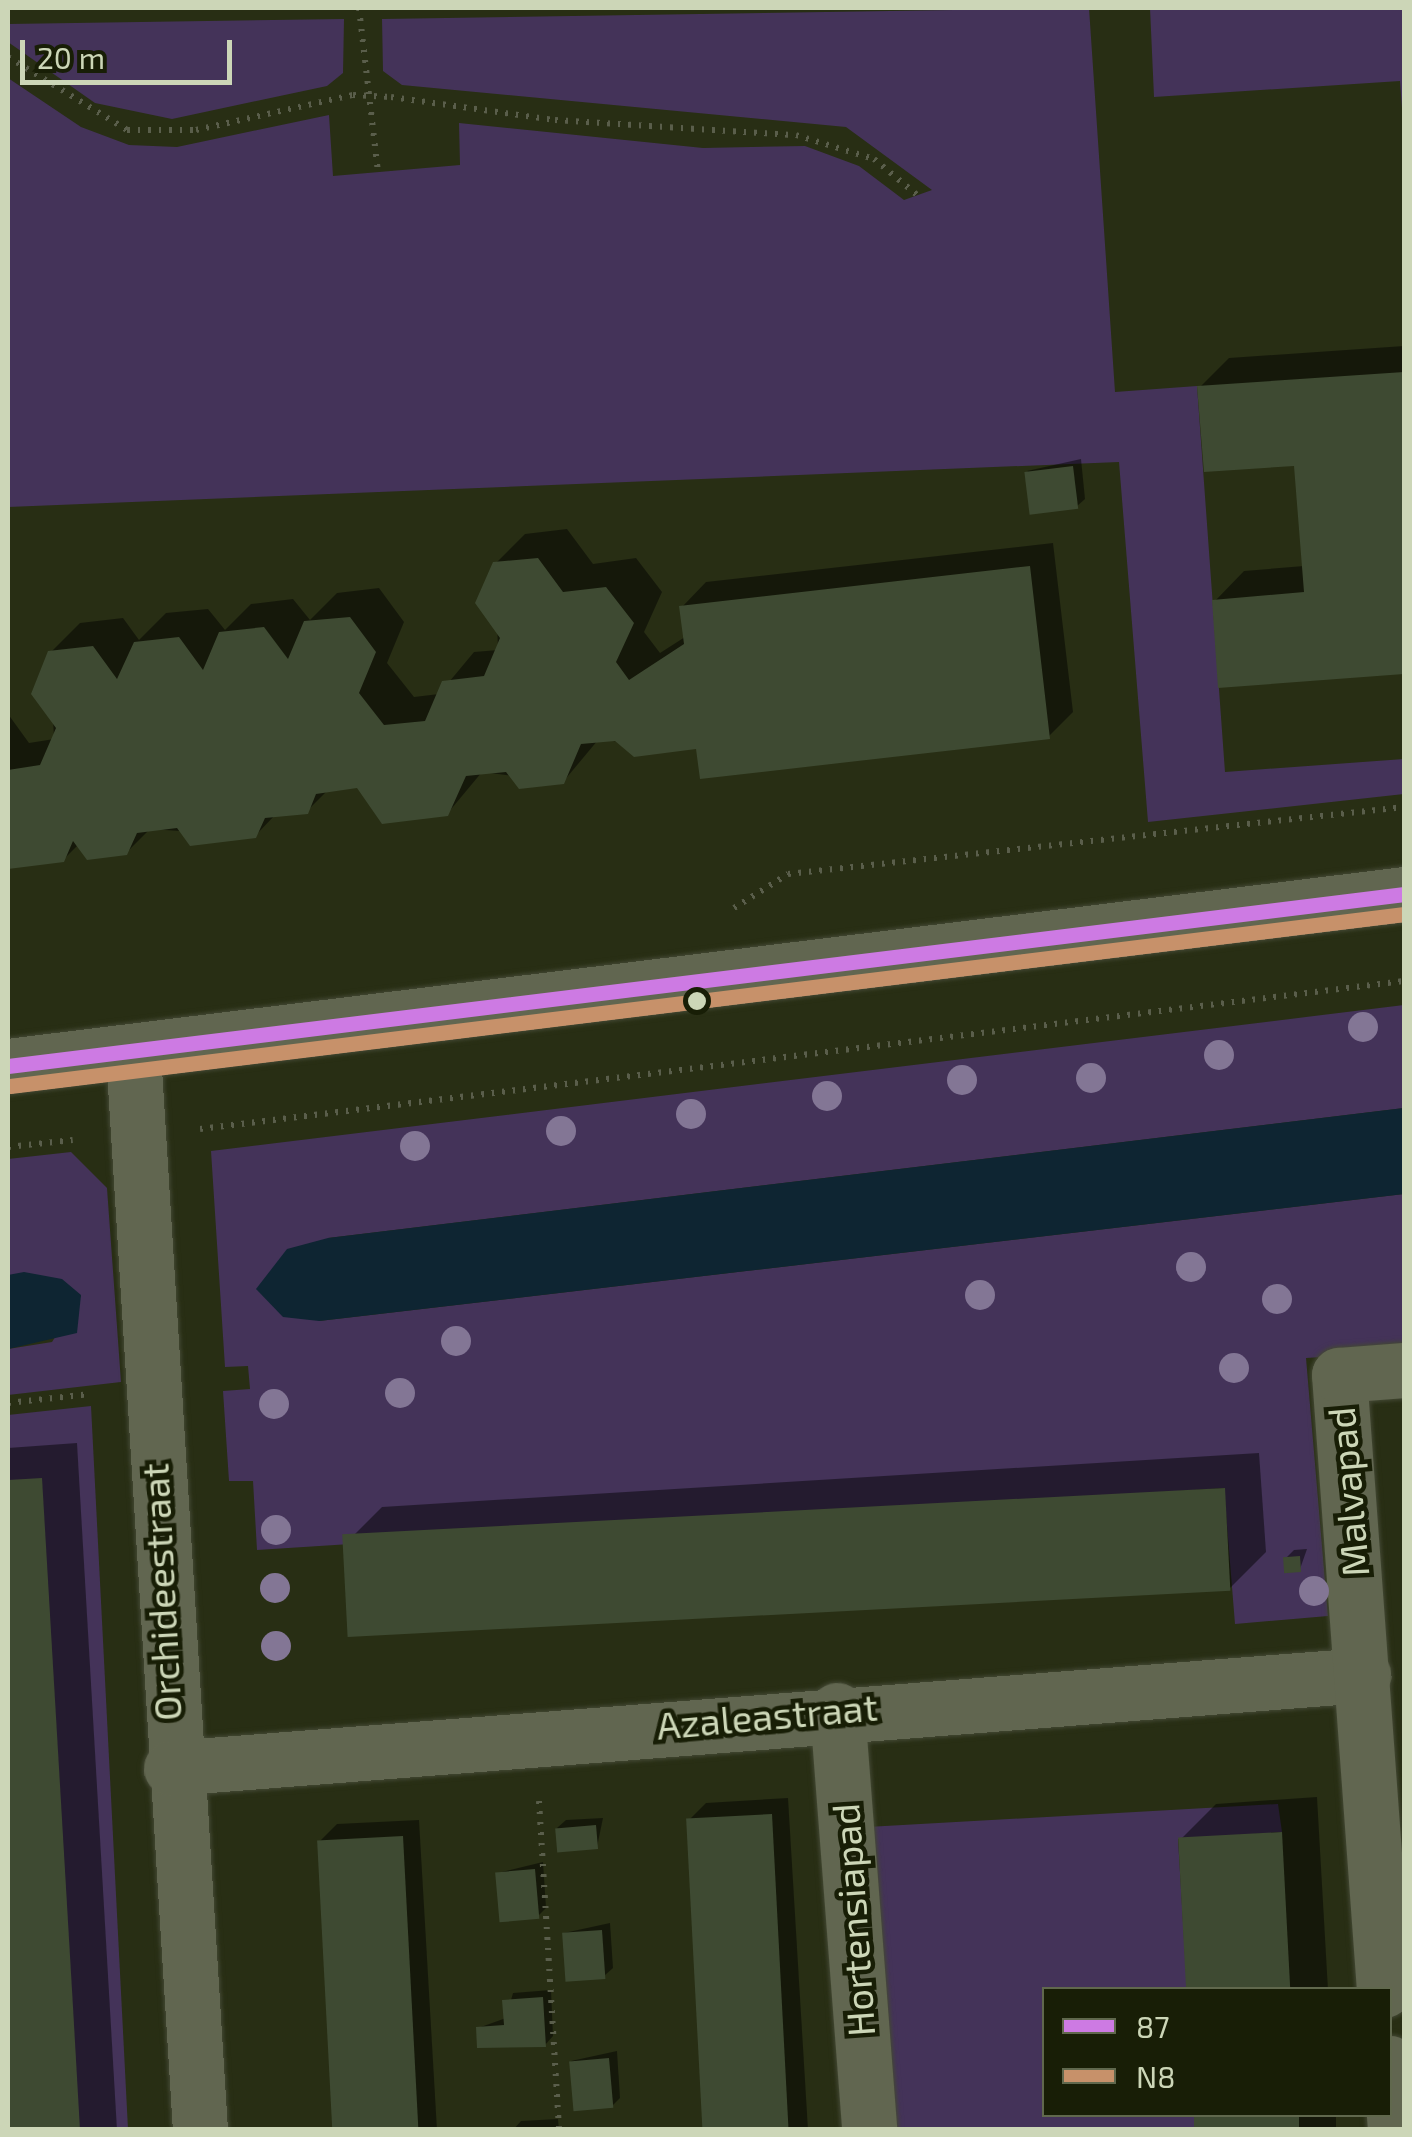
<!DOCTYPE html>
<style>
body{margin:0}
#map{position:relative;width:1412px;height:2137px;overflow:hidden;background:#282e14;font-family:"Exo 2",sans-serif}
div>[style]{position:absolute}
.green>*{inset:0;background:#443359}
.water>*{inset:0;background:#0e2532}
.shadow>*{inset:0;background:#0007;transform-origin:0 0}
.building>*{inset:0;background:#3e4a32;transform-origin:0 0}
.path>*{height:6px;margin-top:-3px;transform-origin:0;background:repeating-linear-gradient(90deg,#5a5e4b 0 2.5px,transparent 0 10.5px)}
.roads{filter:drop-shadow(0 0 2px #434834) drop-shadow(0 0 2px #434834)}
.street>*{height:55px;margin:-27.5px;padding:0 27.5px;transform-origin:27.5px;border-radius:27.5px;background:#616650}
.secondary>*{height:55px;margin:-27.5px;padding:0 27.5px;transform-origin:27.5px;border-radius:27.5px;background:#616650}
.bus-1>*{height:15px;margin:-7.5px;padding:0 7.5px;transform-origin:7.5px;border-radius:7.5px;background:#cd7ae3}
.bus-2>*{height:15px;margin:-7.5px;padding:0 7.5px;transform-origin:7.5px;border-radius:7.5px;background:#c7916a}
.trees>*{width:30px;height:30px;margin:-15px;border-radius:50%;background:#837695}
.dots>*{width:28px;height:28px;translate:-50% -50%;box-sizing:border-box;border:5px solid #181e06;border-radius:50%}
span{translate:-50% -50%;white-space:nowrap;text-align:center;line-height:1.15;-webkit-text-stroke:9px #181e06;paint-order:stroke}
.street-label{font-size:38px;color:#ccd6b7}
.frame{position:absolute;inset:0;border:10px solid #ccd6b7;pointer-events:none}
.legend{position:absolute;left:1042px;top:1987px;width:350px;height:130px;box-sizing:border-box;background:#181e06;border:2px solid #60684d;margin:0;padding:12px 18px;list-style:none;font-size:30px;color:#ccd6b7}
.legend li{display:flex;align-items:center;gap:20px;height:50px}
.legend b{width:50px;border:2px solid #60684d}
.scale{position:absolute;left:20px;top:40px;width:212px;height:45px;box-sizing:border-box;border:5px solid #ccd6b7;border-top:0;padding-left:12px;font-size:30px;line-height:35px;white-space:nowrap;color:#ccd6b7;-webkit-text-stroke:8px #181e06;paint-order:stroke}
</style>
<div id="map">
<div class="green">
<i style="clip-path:polygon(1089px 8px,1115px 392px,1197px 386px,1225px 772px,1404px 759px,1404px 794px,1148px 822px,1119px 462px,8px 507px,8px 78px,81px 127px,129px 145px,177px 147px,329px 115px,333px 176px,460px 165px,459px 123px,703px 148px,805px 146px,859px 166px,904px 200px,932px 190px,846px 127px,402px 85px,383px 71px,382px 19px)"></i>
<i style="clip-path:polygon(1150px 8px,1404px 8px,1404px 136px,1400px 81px,1154px 97px)"></i>
<i style="clip-path:polygon(344px 19px,343px 73px,327px 86px,172px 119px,95px 103px,8px 42px,8px 24px)"></i>
<i style="clip-path:polygon(1404px 1005px,1404px 1108px,328px 1238px,319px 1321px,1404px 1194px,1404px 1352px,1306px 1358px,1328px 1616px,1235px 1624px,1224px 1488px,257px 1550px,253px 1481px,229px 1481px,223px 1391px,250px 1389px,248px 1366px,225px 1367px,211px 1151px)"></i>
<i style="clip-path:polygon(71px 1152px,107px 1188px,121px 1382px,8px 1395px,8px 1349px,52px 1342px,81px 1296px,62px 1280px,8px 1275px,8px 1159px)"></i>
<i style="clip-path:polygon(91px 1406px,128px 2129px,8px 2129px,8px 1415px)"></i>
<i style="clip-path:polygon(1278px 1804px,1282px 1832px,1178px 1839px,1187px 1989px,1044px 1990px,1044px 2114px,1194px 2115px,1195px 2129px,888px 2129px,867px 1827px)"></i>
</div>
<div class="water">
<i style="clip-path:polygon(1404px 1108px,1404px 1194px,319px 1321px,283px 1317px,256px 1289px,287px 1249px,328px 1238px)"></i>
<i style="clip-path:polygon(24px 1272px,62px 1279px,81px 1295px,77px 1333px,8px 1349px,8px 1275px)"></i>
</div>
<div class="shadow">
<i style="clip-path:polygon(1404px 346px,1404px 672px,1221px 685px,1215px 601px,1244px 571px,1304px 566px,1297px 464px,1200px 387px,1229px 358px)"></i>
<i style="clip-path:polygon(1081px 459px,1085px 499px,1076px 507px,1027px 471px)"></i>
<i style="clip-path:polygon(567px 529px,593px 564px,636px 558px,662px 592px,644px 632px,660px 653px,685px 637px,682px 607px,706px 582px,1053px 543px,1073px 712px,1049px 736px,699px 747px,598px 740px,563px 782px,482px 772px,447px 814px,358px 786px,328px 790px,306px 812px,276px 814px,255px 836px,150px 829px,126px 853px,79px 844px,63px 860px,8px 866px,8px 714px,29px 743px,54px 739px,50px 653px,80px 623px,123px 618px,139px 640px,166px 613px,208px 609px,225px 630px,251px 604px,293px 599px,310px 620px,337px 593px,379px 588px,404px 622px,387px 663px,414px 697px,439px 694px,474px 652px,498px 650px,495px 564px,525px 534px)"></i>
<i style="clip-path:polygon(77px 1443px,117px 2130px,8px 2130px,8px 1448px)"></i>
<i style="clip-path:polygon(1259px 1453px,1266px 1552px,1230px 1588px,346px 1543px,382px 1507px)"></i>
<i style="clip-path:polygon(1307px 1549px,1300px 1569px,1286px 1558px,1294px 1550px)"></i>
<i style="clip-path:polygon(1317px 1797px,1328px 1990px,1189px 1990px,1180px 1840px,1216px 1804px)"></i>
<i style="clip-path:polygon(788px 1798px,808px 2130px,708px 2130px,689px 1820px,706px 1803px)"></i>
<i style="clip-path:polygon(603px 1818px,597px 1847px,557px 1828px,566px 1820px)"></i>
<i style="clip-path:polygon(419px 1820px,437px 2130px,337px 2130px,320px 1841px,337px 1824px)"></i>
<i style="clip-path:polygon(543px 1862px,546px 1908px,538px 1916px,498px 1873px)"></i>
<i style="clip-path:polygon(610px 1923px,613px 1968px,604px 1976px,564px 1933px)"></i>
<i style="clip-path:polygon(551px 1990px,553px 2036px,545px 2045px,478px 2028px,506px 2018px,513px 1993px)"></i>
<i style="clip-path:polygon(617px 2051px,620px 2098px,612px 2106px,571px 2061px)"></i>
<i style="left:1197px;top:2114px;width:139px;height:16px"></i>
<i style="clip-path:polygon(558px 2119px,559px 2130px,513px 2130px,521px 2121px)"></i>
</div>
<div class="building">
<i style="clip-path:polygon(1404px 372px,1404px 674px,1218px 688px,1212px 600px,1304px 592px,1294px 466px,1204px 472px,1197px 386px)"></i>
<i style="left:1073px;top:466px;width:43px;height:49px;rotate:83deg"></i>
<i style="clip-path:polygon(538px 558px,563px 592px,606px 587px,634px 623px,616px 662px,629px 680px,684px 644px,679px 606px,1030px 566px,1050px 739px,700px 779px,696px 749px,634px 757px,615px 741px,581px 744px,564px 784px,519px 789px,506px 772px,466px 776px,448px 816px,382px 824px,357px 788px,316px 794px,308px 814px,265px 818px,256px 838px,190px 846px,177px 828px,137px 833px,127px 855px,87px 860px,73px 841px,64px 862px,8px 869px,8px 770px,40px 765px,56px 728px,31px 694px,48px 651px,93px 646px,117px 679px,134px 642px,179px 637px,203px 670px,219px 632px,264px 627px,288px 659px,304px 621px,350px 617px,376px 652px,359px 693px,384px 725px,425px 721px,442px 681px,484px 676px,500px 638px,475px 603px,493px 562px)"></i>
<i style="clip-path:polygon(42px 1478px,73px 2007px,80px 2130px,8px 2130px,8px 1480px)"></i>
<i style="left:1225px;top:1488px;width:103px;height:884px;rotate:87deg"></i>
<i style="left:1300px;top:1556px;width:16px;height:17px;rotate:86deg"></i>
<i style="left:772px;top:1814px;width:317px;height:86px;rotate:87deg"></i>
<i style="left:596px;top:1825px;width:24px;height:41px;rotate:85deg"></i>
<i style="left:1282px;top:1832px;width:158px;height:104px;rotate:87deg"></i>
<i style="left:403px;top:1836px;width:294px;height:86px;rotate:87deg"></i>
<i style="left:535px;top:1869px;width:50px;height:40px;rotate:85deg"></i>
<i style="left:602px;top:1930px;width:49px;height:40px;rotate:86deg"></i>
<i style="clip-path:polygon(543px 1997px,546px 2047px,477px 2048px,476px 2027px,504px 2025px,502px 2000px)"></i>
<i style="left:609px;top:2058px;width:50px;height:40px;rotate:85deg"></i>
<i style="left:1194px;top:2114px;width:105px;height:16px"></i>
</div>
<div class="path">
<i style="left:359px;top:8px;width:164px;rotate:83.4deg"></i>
<i style="left:8px;top:57px;width:140px;rotate:31.5deg"></i>
<i style="left:127px;top:130px;width:69px"></i>
<i style="left:196px;top:130px;width:161px;rotate:-12.6deg"></i>
<i style="left:353px;top:95px;width:38px;rotate:3deg"></i>
<i style="left:391px;top:97px;width:166px;rotate:8deg"></i>
<i style="left:555px;top:120px;width:241px;rotate:3.6deg"></i>
<i style="left:796px;top:135px;width:82px;rotate:17.1deg"></i>
<i style="left:874px;top:159px;width:56px;rotate:39.9deg"></i>
<i style="left:734px;top:908px;width:64px;rotate:-32.2deg"></i>
<i style="left:788px;top:874px;width:620px;rotate:-6.21deg"></i>
<i style="left:200px;top:1129px;width:1213px;rotate:-7.01deg"></i>
<i style="left:8px;top:1147px;width:65px;rotate:-6.1deg"></i>
<i style="left:8px;top:1403px;width:83px;rotate:-6.2deg"></i>
<i style="left:539px;top:1801px;width:330px;rotate:86.5deg"></i>
</div>
<div class="roads">
<div class="street">
<i style="left:133px;top:1053px;width:1079px;rotate:86.44deg"></i>
<i style="left:837px;top:1710px;width:421px;rotate:85.6deg"></i>
<i style="left:171px;top:1768px;width:1196px;rotate:-4.46deg"></i>
<i style="left:1384px;top:1990px;width:617px;rotate:-94.18deg"></i>
<i style="left:1339px;top:1375px;width:65px;rotate:-4.4deg"></i>
<i style="left:1390px;top:2063px;width:67px;rotate:85.7deg"></i>
</div>
<div class="secondary">
<i style="left:8px;top:1066px;width:1407px;rotate:-7.02deg"></i>
</div>
</div>
<div class="bus-1">
<i style="left:8px;top:1066px;width:1407px;rotate:-7.02deg"></i>
</div>
<div class="bus-2">
<i style="left:10px;top:1086px;width:1405px;rotate:-7.03deg"></i>
</div>
<div class="trees">
<i style="left:1363px;top:1027px"></i>
<i style="left:1219px;top:1055px"></i>
<i style="left:1091px;top:1078px"></i>
<i style="left:962px;top:1080px"></i>
<i style="left:827px;top:1096px"></i>
<i style="left:691px;top:1114px"></i>
<i style="left:561px;top:1131px"></i>
<i style="left:415px;top:1146px"></i>
<i style="left:1191px;top:1267px"></i>
<i style="left:980px;top:1295px"></i>
<i style="left:1277px;top:1299px"></i>
<i style="left:456px;top:1341px"></i>
<i style="left:1234px;top:1368px"></i>
<i style="left:400px;top:1393px"></i>
<i style="left:274px;top:1404px"></i>
<i style="left:276px;top:1530px"></i>
<i style="left:275px;top:1588px"></i>
<i style="left:1314px;top:1591px"></i>
<i style="left:276px;top:1646px"></i>
</div>
<div class="dots">
<i style="left:697px;top:1001px;background:#ccd6b7"></i>
</div>
<div class="street-label">
<span style="left:1348px;top:1492px;rotate:-95deg">Malvapad</span>
<span style="left:161px;top:1592px;rotate:-93deg">Orchideestraat</span>
<span style="left:767px;top:1716px;rotate:-5deg">Azaleastraat</span>
<span style="left:853px;top:1920px;rotate:-94deg">Hortensiapad</span>
</div>
<div class="frame"></div>
<ul class="legend">
<li><b style="height:12px;background:#cd7ae3"></b>87</li>
<li><b style="height:12px;background:#c7916a"></b>N8</li>
</ul>
<div class="scale">20 m</div>
</div>
